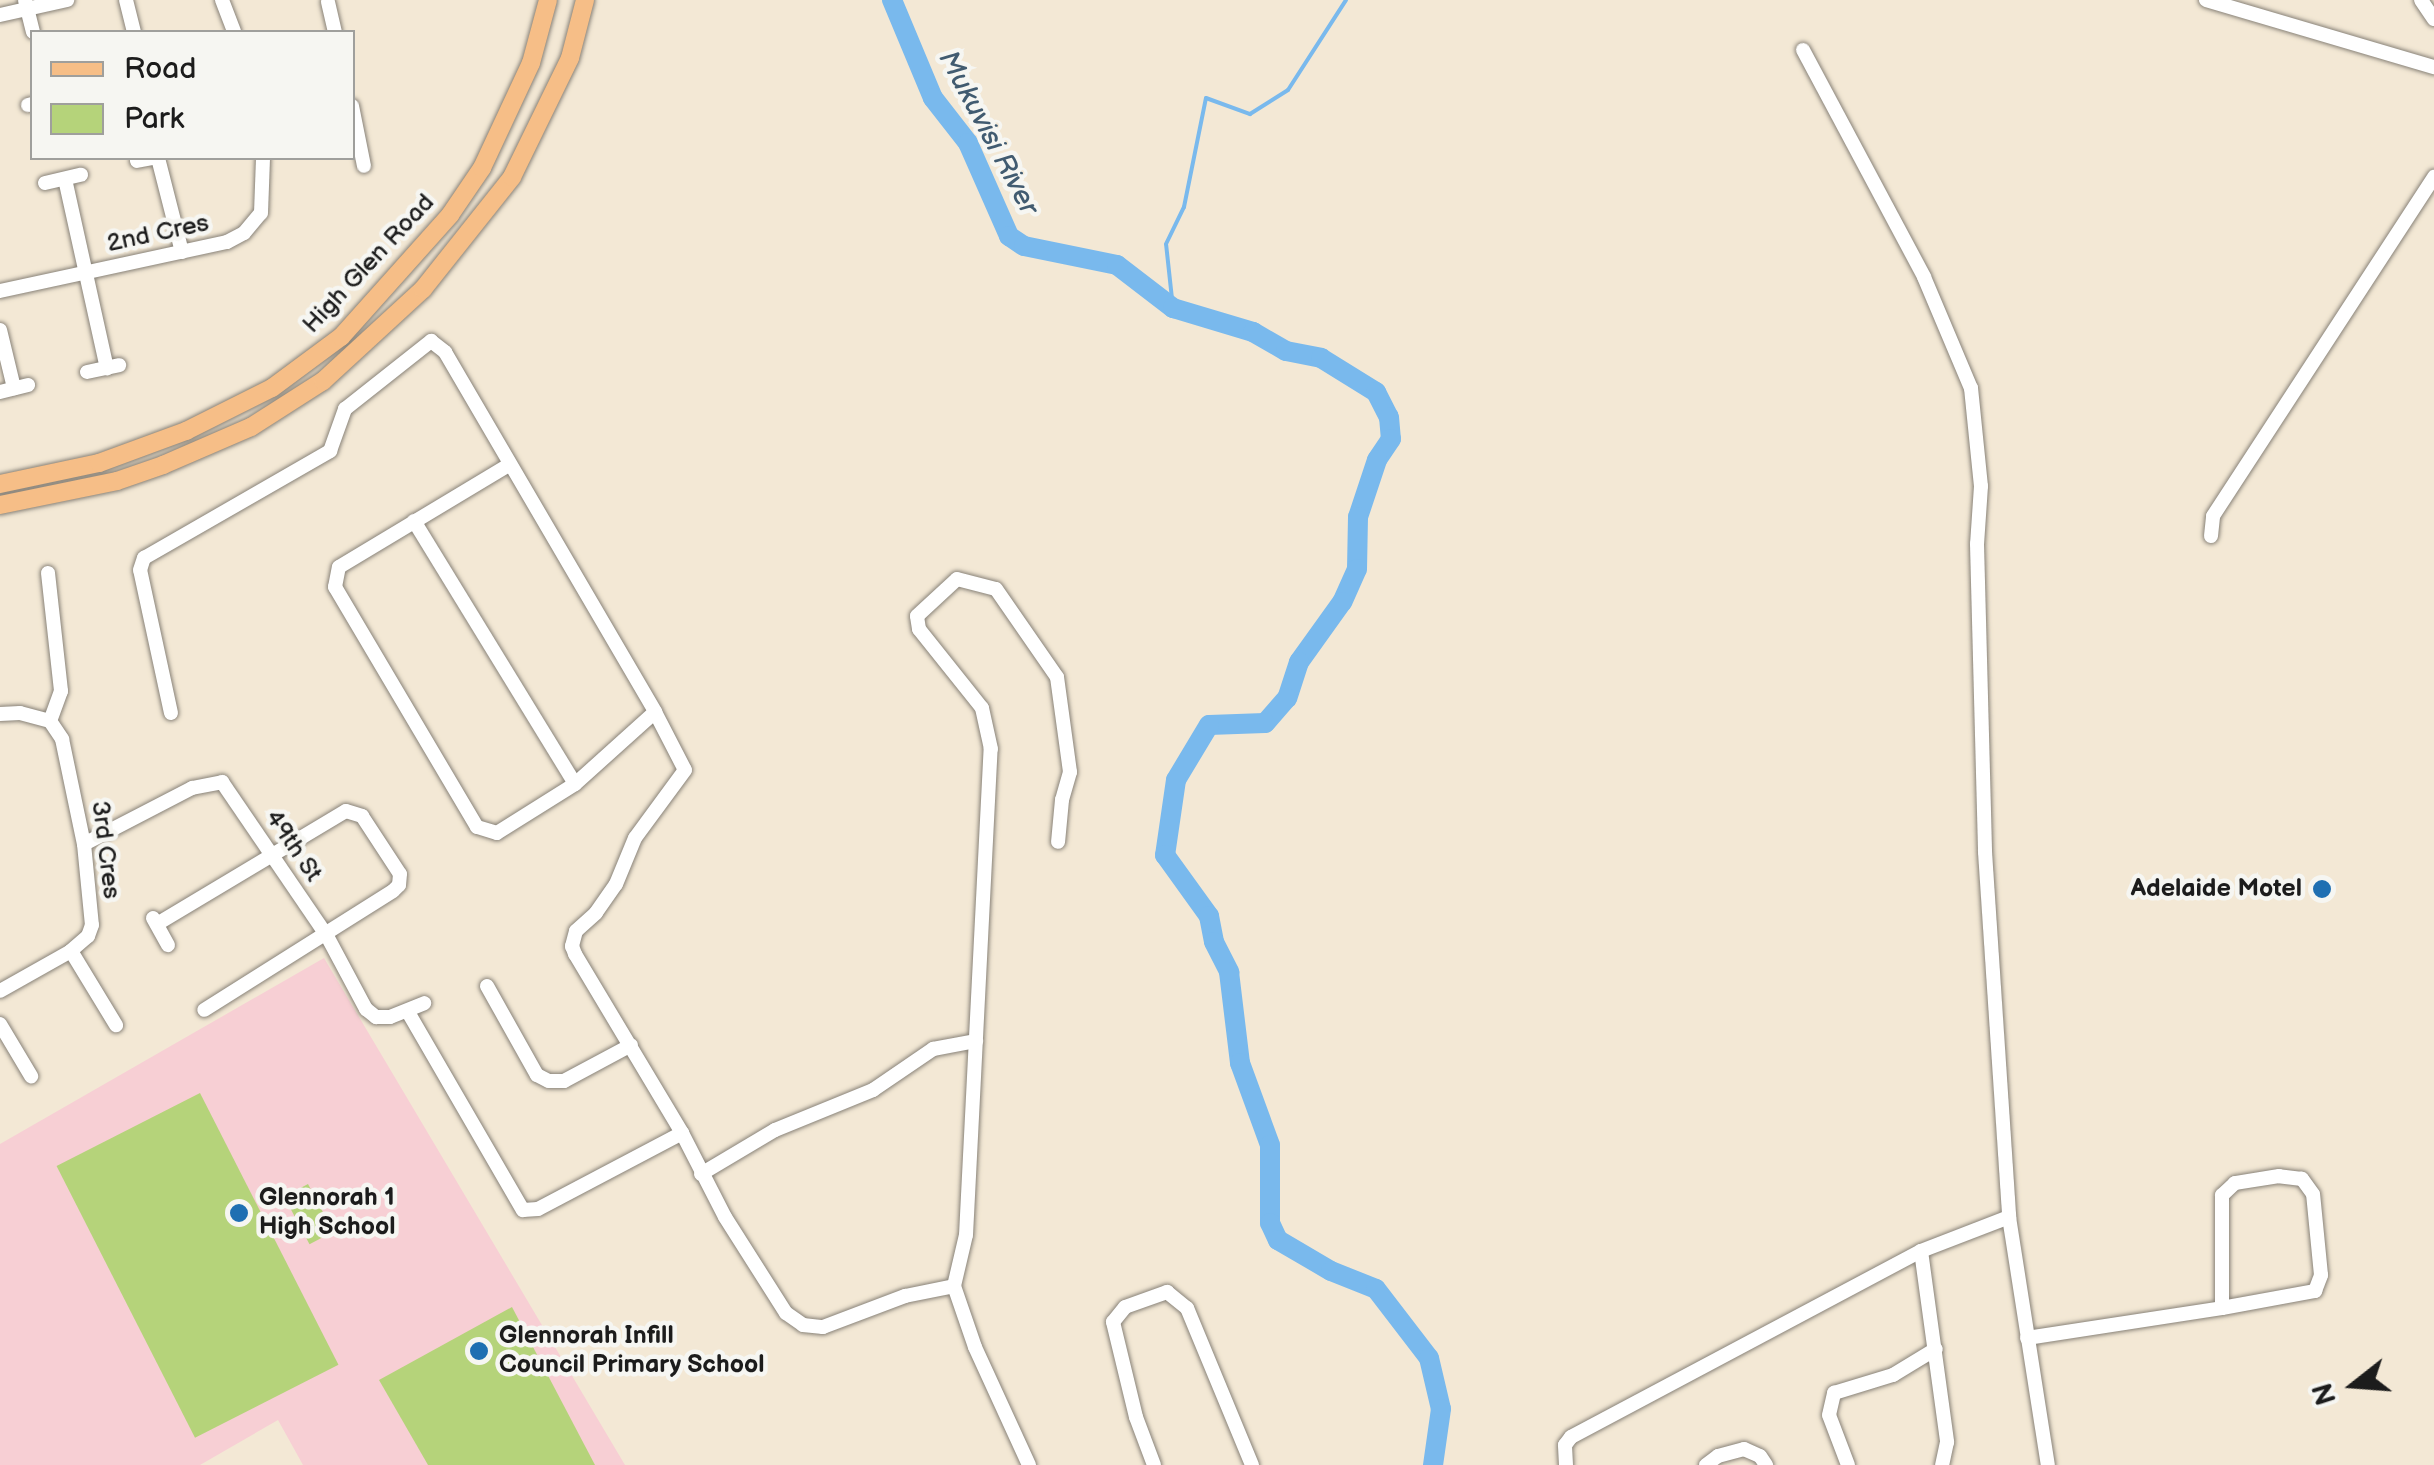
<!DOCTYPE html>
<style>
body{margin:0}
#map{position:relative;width:2434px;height:1465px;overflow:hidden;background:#f3e8d5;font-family:"Balsamiq Sans",sans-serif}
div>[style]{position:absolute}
.built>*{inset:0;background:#f7cfd4}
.green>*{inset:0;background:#b5d37a;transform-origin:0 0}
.stream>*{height:4px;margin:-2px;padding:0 2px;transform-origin:2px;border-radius:2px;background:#79b9ed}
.river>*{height:20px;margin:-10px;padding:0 10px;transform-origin:10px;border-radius:10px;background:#79b9ed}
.roads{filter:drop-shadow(0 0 2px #888278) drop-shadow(0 0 2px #888278)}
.minor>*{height:14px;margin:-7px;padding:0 7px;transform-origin:7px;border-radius:7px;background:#fff}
.major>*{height:18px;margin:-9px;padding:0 9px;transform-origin:9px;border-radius:9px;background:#f6be87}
.dots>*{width:28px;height:28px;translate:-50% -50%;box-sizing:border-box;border:5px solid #f6f6f2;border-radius:50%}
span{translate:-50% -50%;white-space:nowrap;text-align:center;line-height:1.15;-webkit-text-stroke:9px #f6f6f2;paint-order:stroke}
.street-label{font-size:25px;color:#1c1c1c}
.poi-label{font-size:25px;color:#1c1c1c;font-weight:700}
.right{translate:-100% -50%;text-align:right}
.left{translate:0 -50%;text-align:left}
.water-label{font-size:28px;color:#415b70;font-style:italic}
.legend{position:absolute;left:30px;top:30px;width:325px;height:130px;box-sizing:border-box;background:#f6f6f2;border:2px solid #9f9f9c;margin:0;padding:12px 18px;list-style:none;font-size:30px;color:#1c1c1c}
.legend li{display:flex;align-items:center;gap:20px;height:50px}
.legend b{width:50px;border:2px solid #9f9f9c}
.north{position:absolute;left:2304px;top:1335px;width:100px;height:100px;-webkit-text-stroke:8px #f6f6f2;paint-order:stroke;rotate:253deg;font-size:28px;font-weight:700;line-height:40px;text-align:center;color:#1c1c1c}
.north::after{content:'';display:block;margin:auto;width:35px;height:45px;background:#1c1c1c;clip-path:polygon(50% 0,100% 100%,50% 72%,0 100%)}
</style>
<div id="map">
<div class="built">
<i style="clip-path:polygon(324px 958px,625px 1465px,303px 1465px,278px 1420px,200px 1465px,0 1465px,0 1144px)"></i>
</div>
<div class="green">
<i style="left:200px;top:1093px;width:305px;height:161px;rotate:63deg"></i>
<i style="left:308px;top:1184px;width:54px;height:27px;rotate:62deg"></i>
<i style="clip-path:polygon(512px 1307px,595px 1465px,428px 1465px,379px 1380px)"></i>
</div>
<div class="stream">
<i style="left:1173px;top:308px;width:64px;rotate:-96.2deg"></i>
<i style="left:1166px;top:244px;width:41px;rotate:-64.1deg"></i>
<i style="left:1184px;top:207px;width:111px;rotate:-78.6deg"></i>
<i style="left:1206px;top:98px;width:47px;rotate:20deg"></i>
<i style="left:1250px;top:114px;width:45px;rotate:-32.3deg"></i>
<i style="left:1288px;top:90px;width:107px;rotate:-57.2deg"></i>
</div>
<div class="river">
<i style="left:892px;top:0;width:106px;rotate:67.3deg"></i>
<i style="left:933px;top:98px;width:57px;rotate:52.1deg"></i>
<i style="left:968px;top:143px;width:102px;rotate:66.2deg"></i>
<i style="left:1009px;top:236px;width:18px;rotate:34deg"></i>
<i style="left:1024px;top:246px;width:95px;rotate:11.5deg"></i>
<i style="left:1117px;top:265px;width:71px;rotate:37.5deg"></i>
<i style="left:1173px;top:308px;width:84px;rotate:16.7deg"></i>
<i style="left:1253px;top:332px;width:38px;rotate:30deg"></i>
<i style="left:1286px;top:351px;width:36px;rotate:11deg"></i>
<i style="left:1321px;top:358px;width:65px;rotate:31.7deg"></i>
<i style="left:1376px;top:392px;width:28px;rotate:63deg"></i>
<i style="left:1389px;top:417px;width:22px;rotate:85deg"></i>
<i style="left:1391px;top:439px;width:25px;rotate:124deg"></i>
<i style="left:1377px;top:460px;width:60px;rotate:108.4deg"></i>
<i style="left:1358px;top:517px;width:52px;rotate:91.1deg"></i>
<i style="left:1357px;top:569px;width:36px;rotate:114deg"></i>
<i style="left:1342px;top:602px;width:74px;rotate:125.6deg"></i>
<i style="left:1299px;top:662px;width:38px;rotate:108deg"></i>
<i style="left:1287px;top:698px;width:33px;rotate:131deg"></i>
<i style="left:1265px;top:723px;width:56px;rotate:178deg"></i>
<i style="left:1209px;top:725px;width:64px;rotate:121deg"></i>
<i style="left:1176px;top:780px;width:76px;rotate:98.3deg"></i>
<i style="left:1165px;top:855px;width:75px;rotate:54.2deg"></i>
<i style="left:1209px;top:916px;width:26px;rotate:79deg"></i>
<i style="left:1214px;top:942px;width:34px;rotate:63deg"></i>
<i style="left:1229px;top:972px;width:92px;rotate:83.1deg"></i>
<i style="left:1240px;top:1063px;width:87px;rotate:69.9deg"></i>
<i style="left:1270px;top:1145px;width:78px;rotate:90deg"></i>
<i style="left:1270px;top:1223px;width:19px;rotate:65deg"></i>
<i style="left:1278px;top:1240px;width:61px;rotate:30.3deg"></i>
<i style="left:1331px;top:1271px;width:48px;rotate:21.8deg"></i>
<i style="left:1376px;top:1289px;width:87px;rotate:52.5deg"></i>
<i style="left:1429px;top:1358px;width:52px;rotate:76.8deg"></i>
<i style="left:1441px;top:1409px;width:57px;rotate:98.1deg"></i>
</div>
<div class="roads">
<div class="minor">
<i style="left:25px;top:0;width:33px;rotate:76deg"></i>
<i style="left:126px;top:0;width:33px;rotate:76deg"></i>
<i style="left:222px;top:0;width:34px;rotate:69deg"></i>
<i style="left:2206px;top:0;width:238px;rotate:16.4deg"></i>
<i style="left:2421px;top:0;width:23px;rotate:56deg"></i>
<i style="left:328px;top:2px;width:31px;rotate:77deg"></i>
<i style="left:0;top:15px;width:69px;rotate:-12.6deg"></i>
<i style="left:1803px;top:50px;width:257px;rotate:61.9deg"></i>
<i style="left:1924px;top:277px;width:121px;rotate:67.1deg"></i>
<i style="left:1971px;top:388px;width:99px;rotate:84.2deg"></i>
<i style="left:1981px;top:486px;width:58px;rotate:93.9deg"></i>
<i style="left:1977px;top:544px;width:308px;rotate:88.5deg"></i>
<i style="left:1985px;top:852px;width:366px;rotate:86.2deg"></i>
<i style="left:2009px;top:1217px;width:251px;rotate:81.1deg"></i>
<i style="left:28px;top:105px;width:4px;rotate:-14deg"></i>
<i style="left:352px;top:106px;width:61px;rotate:78.7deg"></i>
<i style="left:158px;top:158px;width:97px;rotate:75.7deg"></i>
<i style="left:137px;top:161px;width:15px;rotate:-11deg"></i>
<i style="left:65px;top:179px;width:194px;rotate:77.5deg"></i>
<i style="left:45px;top:183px;width:37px;rotate:-13deg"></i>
<i style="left:0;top:291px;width:232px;rotate:-12.2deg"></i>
<i style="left:227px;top:242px;width:19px;rotate:-28deg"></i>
<i style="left:244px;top:233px;width:26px;rotate:-50deg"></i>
<i style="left:261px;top:213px;width:55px;rotate:-87.9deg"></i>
<i style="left:0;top:330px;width:60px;rotate:76.4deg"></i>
<i style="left:87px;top:372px;width:33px;rotate:-12deg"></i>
<i style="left:0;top:392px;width:29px;rotate:-14deg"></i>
<i style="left:414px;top:521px;width:308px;rotate:58.5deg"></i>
<i style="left:2211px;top:536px;width:20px;rotate:-84deg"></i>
<i style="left:2213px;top:516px;width:405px;rotate:-56.9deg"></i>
<i style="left:48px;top:573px;width:119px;rotate:83.7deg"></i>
<i style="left:61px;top:691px;width:32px;rotate:110deg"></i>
<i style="left:655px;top:712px;width:65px;rotate:62.7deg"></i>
<i style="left:685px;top:770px;width:84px;rotate:126.3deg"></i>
<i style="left:635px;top:838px;width:50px;rotate:112.4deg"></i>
<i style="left:616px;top:884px;width:35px;rotate:125deg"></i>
<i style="left:596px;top:913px;width:27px;rotate:138deg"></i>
<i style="left:576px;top:931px;width:16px;rotate:105deg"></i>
<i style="left:572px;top:946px;width:9px;rotate:69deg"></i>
<i style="left:575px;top:954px;width:209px;rotate:59.1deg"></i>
<i style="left:682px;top:1133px;width:94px;rotate:62.9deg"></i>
<i style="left:725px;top:1217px;width:114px;rotate:57.6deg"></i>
<i style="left:786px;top:1313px;width:21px;rotate:35deg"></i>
<i style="left:803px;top:1325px;width:20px;rotate:6deg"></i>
<i style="left:823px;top:1327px;width:88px;rotate:-20.7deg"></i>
<i style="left:905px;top:1296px;width:50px;rotate:-11.5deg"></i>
<i style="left:171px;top:713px;width:146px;rotate:-102.2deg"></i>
<i style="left:140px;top:570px;width:13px;rotate:-72deg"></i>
<i style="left:144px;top:558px;width:215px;rotate:-29.9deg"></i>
<i style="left:330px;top:451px;width:45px;rotate:-70.3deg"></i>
<i style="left:345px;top:409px;width:110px;rotate:-38.3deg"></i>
<i style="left:431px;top:341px;width:18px;rotate:38deg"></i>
<i style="left:445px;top:352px;width:417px;rotate:59.7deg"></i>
<i style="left:655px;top:712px;width:108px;rotate:138deg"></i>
<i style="left:575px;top:784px;width:92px;rotate:147.9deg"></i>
<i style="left:497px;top:833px;width:21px;rotate:-163deg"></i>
<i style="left:477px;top:827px;width:279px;rotate:-120.6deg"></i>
<i style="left:335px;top:587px;width:20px;rotate:-79deg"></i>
<i style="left:339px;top:567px;width:198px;rotate:-31deg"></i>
<i style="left:0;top:714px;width:20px;rotate:-3deg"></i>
<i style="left:20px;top:713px;width:31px;rotate:15deg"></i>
<i style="left:50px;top:721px;width:22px;rotate:56deg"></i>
<i style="left:62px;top:739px;width:107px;rotate:78.2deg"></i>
<i style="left:84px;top:844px;width:81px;rotate:84.4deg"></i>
<i style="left:92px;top:925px;width:12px;rotate:110deg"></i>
<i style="left:88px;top:936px;width:23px;rotate:139deg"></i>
<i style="left:71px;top:951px;width:81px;rotate:150.6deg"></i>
<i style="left:84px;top:844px;width:122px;rotate:-27.4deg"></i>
<i style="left:192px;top:788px;width:31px;rotate:-11deg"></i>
<i style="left:222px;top:782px;width:186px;rotate:55.7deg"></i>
<i style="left:327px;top:936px;width:83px;rotate:61.9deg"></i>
<i style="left:366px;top:1009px;width:13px;rotate:39deg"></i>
<i style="left:376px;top:1017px;width:14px"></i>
<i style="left:390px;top:1017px;width:37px;rotate:-22deg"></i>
<i style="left:153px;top:918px;width:31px;rotate:61deg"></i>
<i style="left:157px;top:924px;width:220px;rotate:-30.9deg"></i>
<i style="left:346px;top:811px;width:17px;rotate:17deg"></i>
<i style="left:362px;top:816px;width:69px;rotate:56.8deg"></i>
<i style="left:400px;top:874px;width:11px;rotate:95deg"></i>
<i style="left:399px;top:885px;width:8px;rotate:135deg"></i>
<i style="left:393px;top:891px;width:223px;rotate:147.8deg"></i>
<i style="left:71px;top:951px;width:87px;rotate:58.7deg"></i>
<i style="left:487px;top:986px;width:102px;rotate:60.7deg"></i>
<i style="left:537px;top:1075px;width:13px;rotate:27deg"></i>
<i style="left:549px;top:1081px;width:15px"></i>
<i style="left:564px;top:1081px;width:76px;rotate:-28.2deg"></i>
<i style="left:408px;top:1012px;width:229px;rotate:59.9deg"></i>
<i style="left:523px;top:1210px;width:15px;rotate:-4deg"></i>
<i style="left:538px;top:1209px;width:163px;rotate:-27.8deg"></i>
<i style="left:0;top:1024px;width:61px;rotate:59.2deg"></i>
<i style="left:701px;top:1174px;width:86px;rotate:-30.7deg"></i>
<i style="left:775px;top:1130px;width:106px;rotate:-22.2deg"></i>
<i style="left:873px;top:1090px;width:73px;rotate:-34.3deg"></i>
<i style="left:933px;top:1049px;width:44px;rotate:-10.5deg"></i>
<i style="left:1921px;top:1251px;width:193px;rotate:82.2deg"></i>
<i style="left:1947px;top:1442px;width:24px;rotate:102deg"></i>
<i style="left:2027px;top:1338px;width:197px;rotate:-8.7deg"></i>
<i style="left:2222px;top:1308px;width:95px;rotate:-10.4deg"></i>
<i style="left:2315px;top:1291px;width:17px;rotate:-69deg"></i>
<i style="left:2321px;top:1275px;width:81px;rotate:-95.6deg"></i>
<i style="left:2313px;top:1194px;width:19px;rotate:-126deg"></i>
<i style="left:2302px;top:1179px;width:23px;rotate:-173deg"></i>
<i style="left:2279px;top:1176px;width:45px;rotate:171deg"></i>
<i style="left:2235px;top:1183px;width:18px;rotate:137deg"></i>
<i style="left:2222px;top:1195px;width:113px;rotate:90deg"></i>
<i style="left:1029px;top:1465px;width:130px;rotate:-114.6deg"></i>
<i style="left:975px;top:1347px;width:65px;rotate:-109deg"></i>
<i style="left:954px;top:1286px;width:52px;rotate:-76.8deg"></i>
<i style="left:966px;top:1235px;width:487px;rotate:-87.1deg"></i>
<i style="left:991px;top:749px;width:42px;rotate:-102.4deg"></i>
<i style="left:982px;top:708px;width:101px;rotate:-128.6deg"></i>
<i style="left:919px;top:629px;width:13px;rotate:-99deg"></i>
<i style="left:917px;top:616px;width:54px;rotate:-42.8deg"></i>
<i style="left:957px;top:579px;width:40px;rotate:14.4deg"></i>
<i style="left:996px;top:589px;width:107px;rotate:55.3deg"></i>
<i style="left:1057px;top:677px;width:96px;rotate:82.2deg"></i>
<i style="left:1070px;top:772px;width:29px;rotate:106deg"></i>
<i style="left:1062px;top:800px;width:42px;rotate:95.4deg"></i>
<i style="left:1154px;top:1465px;width:51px;rotate:-110.6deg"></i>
<i style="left:1136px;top:1417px;width:98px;rotate:-103.6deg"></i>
<i style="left:1113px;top:1322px;width:19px;rotate:-51deg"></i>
<i style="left:1125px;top:1307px;width:45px;rotate:-19.7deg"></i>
<i style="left:1167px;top:1292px;width:26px;rotate:39deg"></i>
<i style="left:1187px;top:1308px;width:170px;rotate:67.5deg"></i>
<i style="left:1566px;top:1465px;width:20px;rotate:-93deg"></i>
<i style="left:1565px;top:1445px;width:10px;rotate:-53deg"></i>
<i style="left:1571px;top:1437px;width:396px;rotate:-28deg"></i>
<i style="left:1921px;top:1251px;width:94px;rotate:-21.1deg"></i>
<i style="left:1706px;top:1465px;width:15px;rotate:-37deg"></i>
<i style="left:1718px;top:1456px;width:27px;rotate:-15deg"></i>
<i style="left:1744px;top:1449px;width:17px;rotate:24deg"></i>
<i style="left:1760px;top:1456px;width:11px;rotate:56deg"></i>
<i style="left:1848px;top:1465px;width:53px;rotate:-110.8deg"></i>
<i style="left:1829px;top:1415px;width:23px;rotate:-77deg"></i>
<i style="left:1834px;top:1393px;width:62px;rotate:-17deg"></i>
<i style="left:1893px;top:1375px;width:50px;rotate:-31.2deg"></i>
</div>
<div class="major">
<i style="left:0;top:484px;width:101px;rotate:-12deg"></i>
<i style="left:99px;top:463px;width:93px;rotate:-20.2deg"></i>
<i style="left:186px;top:431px;width:96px;rotate:-26.6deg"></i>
<i style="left:272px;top:388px;width:86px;rotate:-36.5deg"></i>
<i style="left:341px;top:337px;width:164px;rotate:-48.2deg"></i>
<i style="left:450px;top:215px;width:57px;rotate:-55.8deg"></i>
<i style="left:482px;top:168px;width:116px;rotate:-65deg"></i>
<i style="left:531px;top:63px;width:65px;rotate:-74.9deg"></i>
<i style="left:0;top:505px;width:119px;rotate:-11.6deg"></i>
<i style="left:117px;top:481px;width:49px;rotate:-19.2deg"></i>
<i style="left:163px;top:465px;width:96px;rotate:-23.4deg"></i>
<i style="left:251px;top:427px;width:85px;rotate:-32.6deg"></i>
<i style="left:323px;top:381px;width:136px;rotate:-42.6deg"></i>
<i style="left:423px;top:289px;width:143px;rotate:-51.5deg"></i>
<i style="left:512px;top:177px;width:132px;rotate:-64deg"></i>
<i style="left:570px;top:58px;width:60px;rotate:-75.5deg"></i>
</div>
</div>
<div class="dots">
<i style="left:2322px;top:889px;background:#1f6fb2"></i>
<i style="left:239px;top:1213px;background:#1f6fb2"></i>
<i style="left:479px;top:1351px;background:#1f6fb2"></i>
</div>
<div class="street-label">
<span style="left:158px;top:234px;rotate:-12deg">2nd Cres</span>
<span style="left:369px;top:264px;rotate:-47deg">High Glen Road</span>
<span style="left:293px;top:846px;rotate:56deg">49th St</span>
<span style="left:105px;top:850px;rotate:83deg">3rd Cres</span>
</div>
<div class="poi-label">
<span class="right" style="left:2302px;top:889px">Adelaide Motel</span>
<span class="left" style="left:259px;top:1213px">Glennorah 1<br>High School</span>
<span class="left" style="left:499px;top:1351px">Glennorah Infill<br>Council Primary School</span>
</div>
<div class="water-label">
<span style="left:988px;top:133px;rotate:62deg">Mukuvisi River</span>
</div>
<ul class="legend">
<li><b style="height:12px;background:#f6be87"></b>Road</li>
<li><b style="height:28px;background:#b5d37a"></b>Park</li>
</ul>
<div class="north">N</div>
</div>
